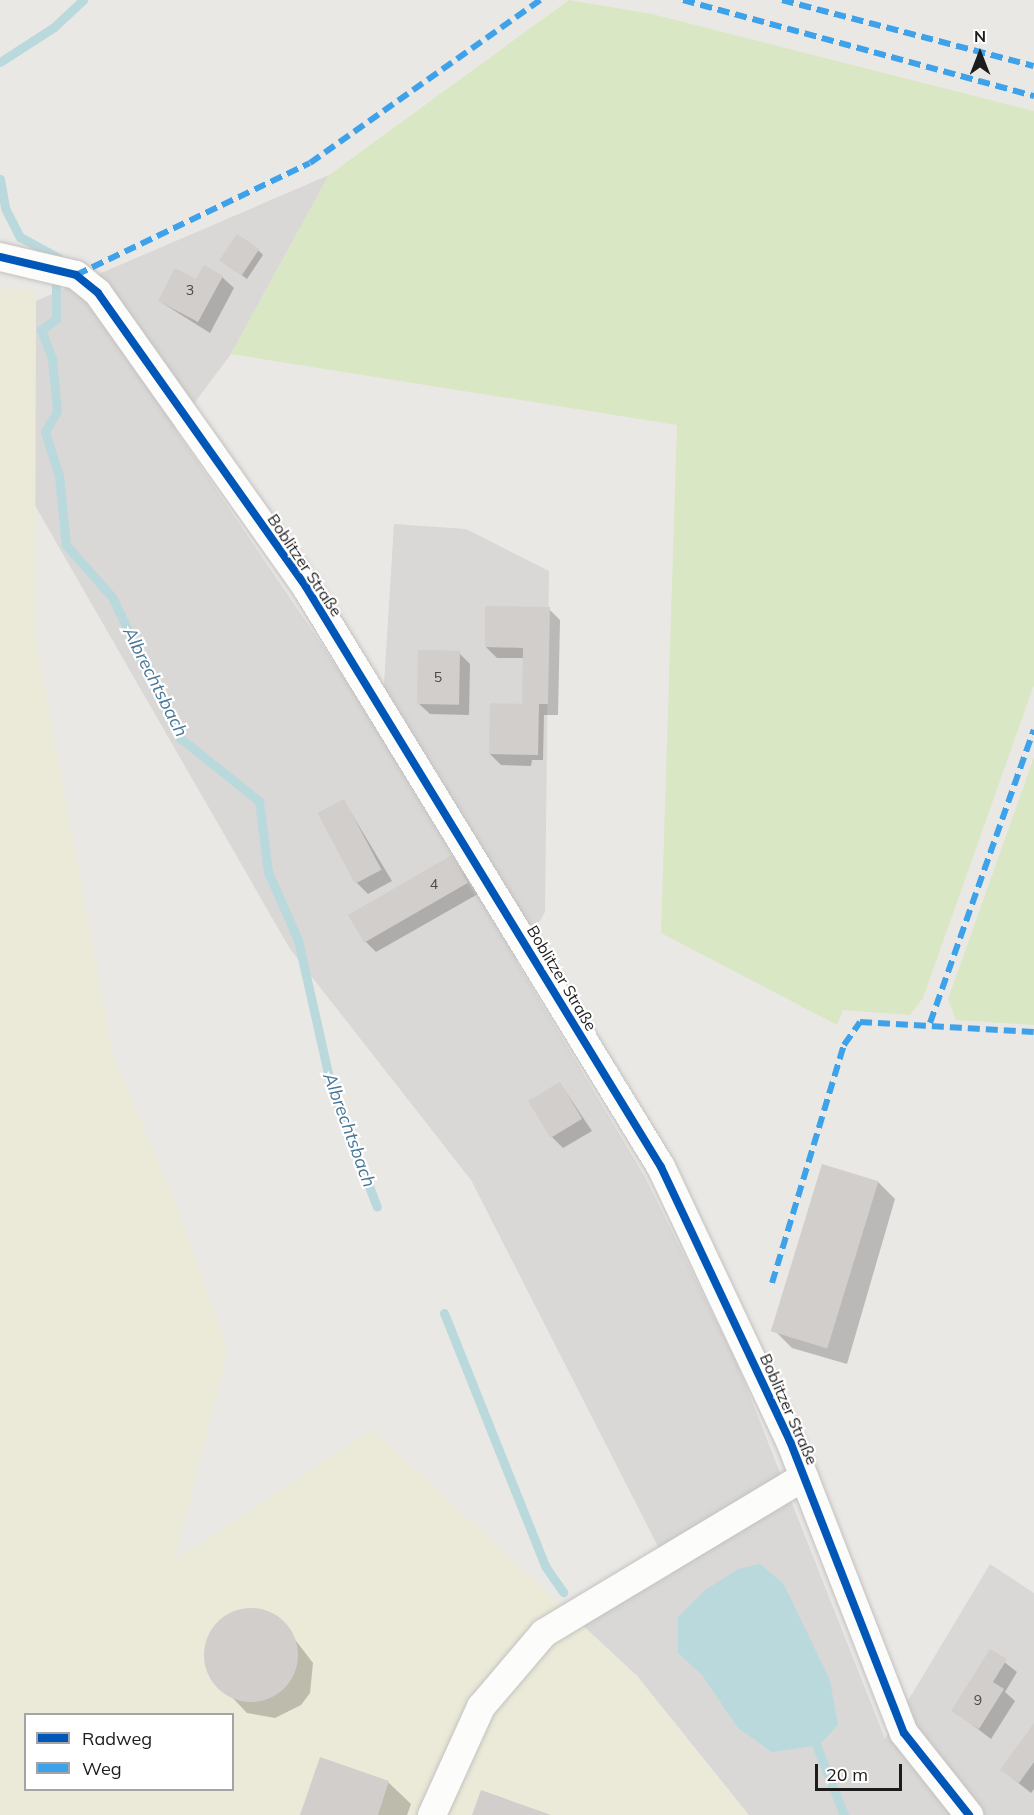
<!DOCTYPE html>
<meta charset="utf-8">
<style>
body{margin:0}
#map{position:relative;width:1034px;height:1815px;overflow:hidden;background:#eae8e5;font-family:Mulish,sans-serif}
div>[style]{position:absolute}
.residential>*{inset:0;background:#d9d8d6}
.farmland>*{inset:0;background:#ebead8}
.grass>*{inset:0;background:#dae7c4}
.water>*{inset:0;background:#b9d9dd}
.shadow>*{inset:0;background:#0003}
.stream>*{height:9px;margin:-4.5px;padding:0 4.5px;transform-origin:4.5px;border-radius:4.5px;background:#b9d9dd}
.building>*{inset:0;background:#d1cecc;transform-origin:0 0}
.round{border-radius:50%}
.roads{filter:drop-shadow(0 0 2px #c3c2c1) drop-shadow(0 0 2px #c3c2c1)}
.minor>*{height:28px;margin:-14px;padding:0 14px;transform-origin:14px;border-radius:14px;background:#fcfcfb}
.quiet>*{height:6px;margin-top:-3px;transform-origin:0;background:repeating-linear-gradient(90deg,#3da2ea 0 12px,transparent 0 18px)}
.cycleway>*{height:8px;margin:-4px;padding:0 4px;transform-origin:4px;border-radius:4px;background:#0057b8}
span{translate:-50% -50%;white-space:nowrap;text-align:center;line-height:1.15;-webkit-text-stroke:4.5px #fff;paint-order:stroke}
.number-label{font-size:14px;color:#494848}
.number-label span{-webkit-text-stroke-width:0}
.street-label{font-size:16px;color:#1c1c1c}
.water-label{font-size:18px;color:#477798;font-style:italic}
.legend{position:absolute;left:24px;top:1713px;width:210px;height:78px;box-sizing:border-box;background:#fff;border:2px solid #a4a4a4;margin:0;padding:8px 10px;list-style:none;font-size:18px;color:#1c1c1c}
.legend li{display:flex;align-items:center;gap:12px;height:30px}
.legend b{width:30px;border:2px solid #a4a4a4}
.north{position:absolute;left:950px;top:24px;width:60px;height:60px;-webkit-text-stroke:4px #fff;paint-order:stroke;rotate:0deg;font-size:16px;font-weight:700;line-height:24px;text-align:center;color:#1c1c1c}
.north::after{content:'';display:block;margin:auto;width:21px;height:27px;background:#1c1c1c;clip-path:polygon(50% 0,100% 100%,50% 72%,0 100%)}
.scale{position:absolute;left:815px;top:1764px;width:87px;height:27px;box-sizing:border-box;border:3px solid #1c1c1c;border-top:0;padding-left:8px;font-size:18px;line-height:21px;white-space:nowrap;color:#1c1c1c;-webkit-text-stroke:4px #fff;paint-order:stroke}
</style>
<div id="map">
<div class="residential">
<i style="clip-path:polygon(329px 175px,231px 354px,175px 429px,381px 732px,394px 524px,466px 529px,549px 571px,545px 912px,516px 961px,645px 1177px,736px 1361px,885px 1739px,990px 1564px,1034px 1593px,1034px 1815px,749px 1815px,637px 1676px,581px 1624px,672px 1574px,471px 1180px,290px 949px,33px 502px,36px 301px)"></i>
</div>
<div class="farmland">
<i style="clip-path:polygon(evenodd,0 288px,36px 291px,35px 634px,113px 1054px,178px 1210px,228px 1350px,175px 1560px,372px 1429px,637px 1676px,748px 1815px,0 1815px,0 288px,26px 1714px,232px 1714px,232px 1790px,26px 1790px,26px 1714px)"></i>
</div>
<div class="grass">
<i style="clip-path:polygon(569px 0,652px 14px,1034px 111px,1034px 685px,923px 998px,910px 1015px,843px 1010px,837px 1025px,661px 933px,677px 425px,231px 354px,329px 175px)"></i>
<i style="clip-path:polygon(1034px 757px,1034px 1025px,956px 1020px,948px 999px)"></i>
</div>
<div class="water">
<i style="clip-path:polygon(760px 1564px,783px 1583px,830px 1680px,838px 1725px,819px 1745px,772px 1752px,738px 1728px,702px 1675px,678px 1653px,678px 1617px,704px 1591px,738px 1569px)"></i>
</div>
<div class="shadow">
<i style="clip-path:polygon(258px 250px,263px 255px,247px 279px,221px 260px)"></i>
<i style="clip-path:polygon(222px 277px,234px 288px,210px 333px,159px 301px,197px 281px)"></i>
<i style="clip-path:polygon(549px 609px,560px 620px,558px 715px,544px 715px,543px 760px,532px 760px,531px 766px,501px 765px,490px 754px,526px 705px,524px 658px,497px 658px,486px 647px)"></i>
<i style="clip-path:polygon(459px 653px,470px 664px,469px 715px,430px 714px,418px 703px)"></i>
<i style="clip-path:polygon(344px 801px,392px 881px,368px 894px,357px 883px)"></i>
<i style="clip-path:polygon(452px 857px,478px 894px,376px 952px,365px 941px)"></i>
<i style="clip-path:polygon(560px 1083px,592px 1131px,563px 1148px,552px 1137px)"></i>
<i style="clip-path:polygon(878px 1182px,895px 1199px,847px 1364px,792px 1348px,775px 1331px)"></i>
<i style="clip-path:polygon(251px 1610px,280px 1620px,313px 1663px,310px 1693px,301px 1705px,275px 1718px,247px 1713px,210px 1674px,206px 1660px,213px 1631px,223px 1620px)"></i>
<i style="clip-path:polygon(990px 1651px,1017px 1672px,1005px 1692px,1015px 1701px,991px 1739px,953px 1710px)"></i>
<i style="clip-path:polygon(1034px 1726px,1034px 1789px,1031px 1793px,1002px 1770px)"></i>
<i style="clip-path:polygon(321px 1759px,389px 1783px,411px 1804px,407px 1815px,302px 1815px)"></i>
</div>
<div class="stream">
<i style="left:0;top:62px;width:64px;rotate:-32.9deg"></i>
<i style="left:54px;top:27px;width:40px;rotate:-43deg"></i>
<i style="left:0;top:179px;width:29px;rotate:80deg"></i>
<i style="left:5px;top:208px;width:33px;rotate:63deg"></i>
<i style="left:20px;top:237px;width:44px;rotate:28.3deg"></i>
<i style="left:56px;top:283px;width:36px;rotate:90deg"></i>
<i style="left:56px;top:319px;width:19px;rotate:144deg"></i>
<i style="left:41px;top:330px;width:31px;rotate:69deg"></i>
<i style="left:52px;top:359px;width:52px;rotate:84.5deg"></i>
<i style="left:57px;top:411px;width:24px;rotate:120deg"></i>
<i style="left:45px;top:432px;width:46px;rotate:72.3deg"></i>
<i style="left:59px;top:476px;width:69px;rotate:84.2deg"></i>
<i style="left:66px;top:545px;width:69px;rotate:48.5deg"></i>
<i style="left:112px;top:597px;width:157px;rotate:64.3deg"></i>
<i style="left:180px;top:738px;width:101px;rotate:38.6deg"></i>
<i style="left:259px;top:801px;width:72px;rotate:82.8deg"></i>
<i style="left:268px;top:872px;width:74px;rotate:66.2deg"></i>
<i style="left:298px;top:940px;width:150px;rotate:77.3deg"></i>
<i style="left:331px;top:1086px;width:129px;rotate:69.2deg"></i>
<i style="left:444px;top:1313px;width:272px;rotate:68.2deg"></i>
<i style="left:545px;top:1566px;width:32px;rotate:55deg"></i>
<i style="left:813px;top:1737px;width:84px;rotate:68.3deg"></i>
</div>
<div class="building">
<i style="left:237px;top:234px;width:27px;height:32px;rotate:34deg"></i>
<i style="clip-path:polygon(204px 265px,223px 276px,198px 322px,158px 301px,175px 268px,196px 279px)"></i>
<i style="clip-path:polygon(485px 606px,550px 607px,548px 704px,539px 704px,538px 755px,489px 754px,490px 703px,522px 704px,523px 648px,485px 647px)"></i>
<i style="left:418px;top:650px;width:42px;height:54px;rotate:1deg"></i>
<i style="left:344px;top:799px;width:80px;height:30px;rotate:62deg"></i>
<i style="left:452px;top:855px;width:32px;height:120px;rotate:60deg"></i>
<i style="left:560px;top:1082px;width:43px;height:37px;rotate:59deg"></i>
<i style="left:822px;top:1164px;width:59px;height:175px;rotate:17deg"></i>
<i class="round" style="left:204px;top:1608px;width:94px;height:94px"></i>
<i style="clip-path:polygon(990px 1649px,1007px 1659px,993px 1682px,1004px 1689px,979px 1729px,951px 1711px)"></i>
<i style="clip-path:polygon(1034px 1723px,1034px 1762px,1019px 1783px,1000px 1770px)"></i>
<i style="clip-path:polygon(320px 1757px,389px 1781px,378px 1815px,300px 1815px)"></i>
<i style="clip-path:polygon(481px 1790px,551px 1815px,472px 1815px)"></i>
</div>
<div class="roads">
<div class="minor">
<i style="left:0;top:257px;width:78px;rotate:13.3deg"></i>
<i style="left:76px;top:275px;width:28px;rotate:39deg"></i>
<i style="left:98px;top:293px;width:360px;rotate:54.7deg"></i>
<i style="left:306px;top:587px;width:680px;rotate:58.53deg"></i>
<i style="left:661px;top:1167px;width:303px;rotate:64.8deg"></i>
<i style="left:790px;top:1441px;width:313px;rotate:68.7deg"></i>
<i style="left:904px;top:1733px;width:105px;rotate:51.6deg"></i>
<i style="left:432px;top:1815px;width:119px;rotate:-65.6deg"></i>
<i style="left:481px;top:1707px;width:97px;rotate:-49.6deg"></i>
<i style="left:544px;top:1633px;width:303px;rotate:-31deg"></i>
</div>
</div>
<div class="quiet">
<i style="left:683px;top:0;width:364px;rotate:15.3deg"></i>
<i style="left:782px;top:0;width:260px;rotate:14.7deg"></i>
<i style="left:76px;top:275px;width:259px;rotate:-25.6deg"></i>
<i style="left:310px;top:163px;width:282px;rotate:-35.3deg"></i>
<i style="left:930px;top:1023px;width:311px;rotate:-70.5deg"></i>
<i style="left:772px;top:1283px;width:249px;rotate:-73.2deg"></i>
<i style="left:844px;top:1045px;width:28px;rotate:-55deg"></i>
<i style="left:860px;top:1022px;width:174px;rotate:3.3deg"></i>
</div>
<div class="cycleway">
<i style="left:0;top:257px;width:78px;rotate:13.3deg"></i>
<i style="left:76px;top:275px;width:28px;rotate:39deg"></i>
<i style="left:98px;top:293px;width:360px;rotate:54.7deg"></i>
<i style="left:306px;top:587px;width:680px;rotate:58.53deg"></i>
<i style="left:661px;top:1167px;width:303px;rotate:64.8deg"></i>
<i style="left:790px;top:1441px;width:313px;rotate:68.7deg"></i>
<i style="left:904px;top:1733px;width:105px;rotate:51.6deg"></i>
</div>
<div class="number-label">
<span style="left:190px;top:290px">3</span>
<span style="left:438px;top:677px">5</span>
<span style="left:434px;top:884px">4</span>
<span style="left:978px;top:1700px">9</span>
</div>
<div class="street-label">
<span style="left:305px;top:565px;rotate:56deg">Boblitzer Straße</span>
<span style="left:562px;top:978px;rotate:59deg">Boblitzer Straße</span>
<span style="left:789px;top:1409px;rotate:66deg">Boblitzer Straße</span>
</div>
<div class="water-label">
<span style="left:155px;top:682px;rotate:63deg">Albrechtsbach</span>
<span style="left:349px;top:1130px;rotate:70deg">Albrechtsbach</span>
</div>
<ul class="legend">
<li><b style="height:8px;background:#0057b8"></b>Radweg</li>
<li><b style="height:8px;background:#3da2ea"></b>Weg</li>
</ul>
<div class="north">N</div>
<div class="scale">20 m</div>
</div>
